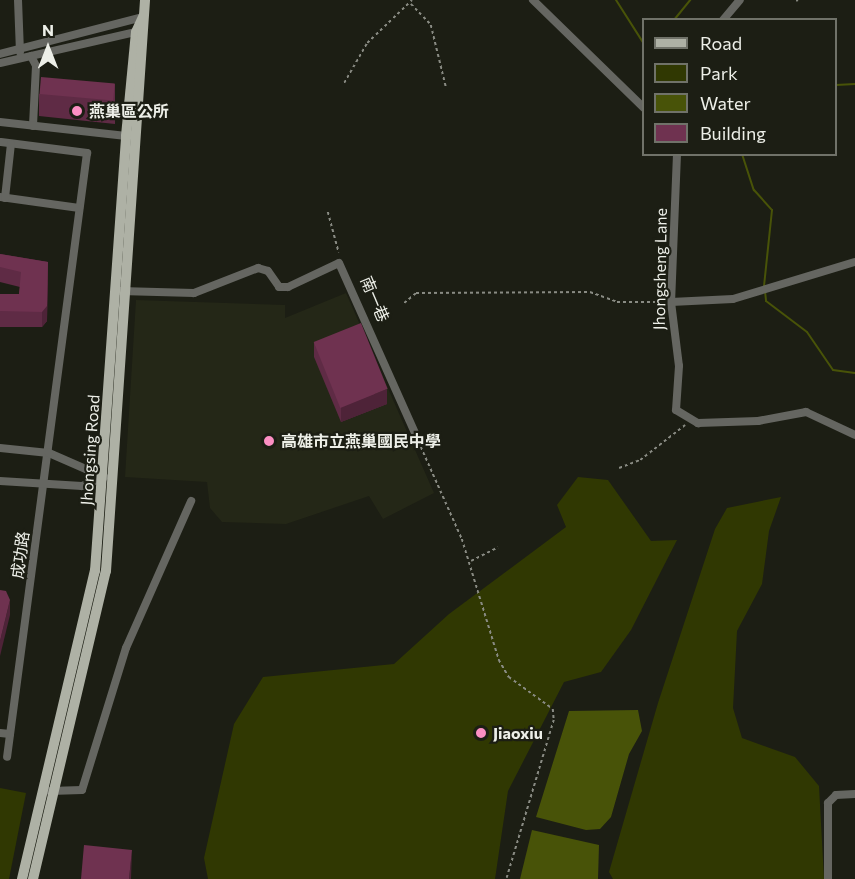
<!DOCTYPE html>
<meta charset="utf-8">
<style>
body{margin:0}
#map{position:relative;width:855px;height:879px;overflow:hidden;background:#1c1e14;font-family:Commissioner,"Noto Sans TC",sans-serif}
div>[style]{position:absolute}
.built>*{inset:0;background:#242717}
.green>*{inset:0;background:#303802}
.water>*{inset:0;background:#485308}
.stream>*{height:2px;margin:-1px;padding:0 1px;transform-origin:1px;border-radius:1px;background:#485308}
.path>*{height:1.5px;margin-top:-0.75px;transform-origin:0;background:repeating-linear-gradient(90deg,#898b83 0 3px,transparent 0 6px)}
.minor>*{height:8px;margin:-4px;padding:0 4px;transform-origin:4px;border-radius:4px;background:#656661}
.major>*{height:10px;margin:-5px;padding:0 5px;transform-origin:5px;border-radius:5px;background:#aeb1a5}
.wall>*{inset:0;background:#5f2b45}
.shaded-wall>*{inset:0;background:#4e2338}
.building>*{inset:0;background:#6f3250;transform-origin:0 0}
.dots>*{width:16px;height:16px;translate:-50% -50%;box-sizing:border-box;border:3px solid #1c1e14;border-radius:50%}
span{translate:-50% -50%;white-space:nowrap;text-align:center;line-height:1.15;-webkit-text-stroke:4.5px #1c1e14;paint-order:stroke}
.poi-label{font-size:16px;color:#edefe8;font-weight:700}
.left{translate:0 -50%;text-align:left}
.street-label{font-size:16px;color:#edefe8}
.legend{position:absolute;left:642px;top:18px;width:195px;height:138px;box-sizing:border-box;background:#1c1e14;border:2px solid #707269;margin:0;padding:8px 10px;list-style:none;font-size:18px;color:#edefe8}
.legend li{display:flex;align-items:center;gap:12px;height:30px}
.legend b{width:30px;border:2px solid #707269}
.north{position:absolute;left:18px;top:18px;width:60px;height:60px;-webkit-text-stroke:4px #1c1e14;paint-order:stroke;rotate:0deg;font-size:16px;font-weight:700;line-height:24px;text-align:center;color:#edefe8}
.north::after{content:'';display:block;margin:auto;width:21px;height:27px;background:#edefe8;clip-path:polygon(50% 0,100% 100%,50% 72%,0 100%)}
</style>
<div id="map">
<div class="built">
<i style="clip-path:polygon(346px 293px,434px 493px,383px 519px,369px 496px,286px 524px,222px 522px,210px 508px,207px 482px,125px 477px,136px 300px,285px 305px,285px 318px)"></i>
</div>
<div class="green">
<i style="clip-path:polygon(578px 477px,608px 480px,651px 541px,677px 540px,631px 630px,601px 672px,564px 682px,508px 791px,495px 879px,208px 879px,204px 858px,234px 724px,263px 677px,394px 664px,449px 614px,566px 527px,557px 505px)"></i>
<i style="clip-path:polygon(781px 497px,769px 531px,762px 584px,737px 631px,733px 708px,742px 738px,795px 757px,819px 786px,824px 879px,613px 879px,609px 872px,658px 703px,715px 529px,727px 508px)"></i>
<i style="clip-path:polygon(0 788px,26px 793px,9px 879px,0 879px)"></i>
</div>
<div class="water">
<i style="clip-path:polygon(638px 710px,642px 731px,629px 754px,611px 817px,600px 829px,586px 830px,536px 817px,569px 711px)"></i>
<i style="clip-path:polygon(532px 830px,599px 845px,598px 879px,520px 879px)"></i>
</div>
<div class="stream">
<i style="left:616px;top:0;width:52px;rotate:57.5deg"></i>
<i style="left:674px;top:20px;width:26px;rotate:-51deg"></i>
<i style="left:836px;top:85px;width:19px;rotate:-3deg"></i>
<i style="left:742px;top:154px;width:38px;rotate:72deg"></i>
<i style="left:754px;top:190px;width:27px;rotate:48deg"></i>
<i style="left:772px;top:210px;width:76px;rotate:96deg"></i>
<i style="left:765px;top:291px;width:10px;rotate:84deg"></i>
<i style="left:766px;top:301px;width:51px;rotate:37.1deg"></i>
<i style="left:807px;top:332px;width:46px;rotate:55.6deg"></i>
<i style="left:833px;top:370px;width:22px;rotate:8deg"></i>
</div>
<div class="path">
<i style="left:796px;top:1px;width:2px;rotate:-27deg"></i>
<i style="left:411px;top:4px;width:29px;rotate:46deg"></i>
<i style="left:431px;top:25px;width:64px;rotate:76.4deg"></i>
<i style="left:344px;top:83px;width:46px;rotate:-60.1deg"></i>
<i style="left:367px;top:43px;width:62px;rotate:-43.7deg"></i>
<i style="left:328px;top:212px;width:42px;rotate:75deg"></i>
<i style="left:404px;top:303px;width:16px;rotate:-40deg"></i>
<i style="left:416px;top:293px;width:174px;rotate:-0.3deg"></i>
<i style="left:590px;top:292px;width:29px;rotate:20deg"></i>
<i style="left:617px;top:302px;width:45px"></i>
<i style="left:421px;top:447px;width:101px;rotate:66deg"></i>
<i style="left:462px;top:539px;width:127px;rotate:73deg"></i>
<i style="left:499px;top:660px;width:20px;rotate:60deg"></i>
<i style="left:509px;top:677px;width:54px;rotate:36deg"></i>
<i style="left:553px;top:709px;width:11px;rotate:85deg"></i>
<i style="left:554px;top:720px;width:165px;rotate:106.6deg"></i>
<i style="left:619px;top:468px;width:22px;rotate:-21deg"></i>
<i style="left:640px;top:460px;width:57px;rotate:-37.9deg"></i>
<i style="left:471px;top:561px;width:30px;rotate:-27deg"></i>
</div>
<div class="minor">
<i style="left:18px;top:0;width:52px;rotate:87.8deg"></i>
<i style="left:533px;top:0;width:155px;rotate:44.2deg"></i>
<i style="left:723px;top:20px;width:26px;rotate:-50deg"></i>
<i style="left:0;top:54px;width:148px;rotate:-14.5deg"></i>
<i style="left:31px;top:56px;width:11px;rotate:63deg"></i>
<i style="left:36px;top:66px;width:60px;rotate:92.9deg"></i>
<i style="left:0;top:63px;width:144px;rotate:-12.9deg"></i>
<i style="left:0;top:122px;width:127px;rotate:6.3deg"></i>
<i style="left:1px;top:142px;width:87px;rotate:7.3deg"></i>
<i style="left:87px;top:153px;width:609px;rotate:97.54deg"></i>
<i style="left:677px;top:154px;width:148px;rotate:92.3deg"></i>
<i style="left:671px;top:302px;width:64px;rotate:82.9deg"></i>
<i style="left:679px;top:366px;width:44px;rotate:93.9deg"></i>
<i style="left:676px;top:410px;width:26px;rotate:31deg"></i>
<i style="left:698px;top:423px;width:60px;rotate:-1.9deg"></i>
<i style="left:758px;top:421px;width:49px;rotate:-10.6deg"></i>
<i style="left:806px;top:412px;width:54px;rotate:25.1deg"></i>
<i style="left:0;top:197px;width:80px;rotate:7.9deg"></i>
<i style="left:5px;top:198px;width:54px;rotate:-83.7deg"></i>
<i style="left:120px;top:291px;width:74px;rotate:1.5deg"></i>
<i style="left:194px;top:293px;width:69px;rotate:-21.3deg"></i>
<i style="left:258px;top:268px;width:10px;rotate:17deg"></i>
<i style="left:268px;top:271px;width:19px;rotate:55deg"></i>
<i style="left:279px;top:287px;width:9px"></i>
<i style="left:288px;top:287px;width:56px;rotate:-25.2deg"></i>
<i style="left:339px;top:263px;width:194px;rotate:65.9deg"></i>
<i style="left:671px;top:302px;width:62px;rotate:-2.8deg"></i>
<i style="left:733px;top:299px;width:127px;rotate:-16.9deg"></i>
<i style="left:0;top:448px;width:49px;rotate:5.8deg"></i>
<i style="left:49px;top:453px;width:60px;rotate:23.6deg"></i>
<i style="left:0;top:481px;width:82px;rotate:3.5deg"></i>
<i style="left:82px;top:486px;width:24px;rotate:-22deg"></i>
<i style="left:0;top:733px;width:10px;rotate:6deg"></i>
<i style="left:50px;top:791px;width:32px;rotate:-2deg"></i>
<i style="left:82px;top:790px;width:149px;rotate:-72.8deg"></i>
<i style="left:126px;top:648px;width:161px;rotate:-66.1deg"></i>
<i style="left:828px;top:879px;width:76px;rotate:-90deg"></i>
<i style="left:828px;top:803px;width:11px;rotate:-45deg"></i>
<i style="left:836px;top:795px;width:19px;rotate:-3deg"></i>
</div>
<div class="major">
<i style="left:22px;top:879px;width:317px;rotate:-76.7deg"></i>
<i style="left:95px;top:571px;width:436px;rotate:-85.9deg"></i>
<i style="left:126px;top:136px;width:104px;rotate:-84.5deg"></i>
<i style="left:136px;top:32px;width:17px;rotate:-65deg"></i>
<i style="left:33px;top:879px;width:317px;rotate:-76.7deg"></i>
<i style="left:106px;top:571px;width:572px;rotate:-86.09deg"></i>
</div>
<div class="wall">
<i style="clip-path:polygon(115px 84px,115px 124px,39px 116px,39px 94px)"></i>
<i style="clip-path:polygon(0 254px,48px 262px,47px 321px,42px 327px,0 327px,0 294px,19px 294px,20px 287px,0 282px)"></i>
<i style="clip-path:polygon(314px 342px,387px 404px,341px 422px,314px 357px)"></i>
</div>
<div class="shaded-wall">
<i style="clip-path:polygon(48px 262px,47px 321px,42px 327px,42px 312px)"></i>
<i style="clip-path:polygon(387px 389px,387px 404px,341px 422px,341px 407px)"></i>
<i style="clip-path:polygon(10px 600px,10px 615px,0 656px,0 641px)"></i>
<i style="clip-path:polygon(132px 850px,131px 879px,129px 879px)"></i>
</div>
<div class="building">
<i style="left:41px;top:77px;width:74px;height:17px;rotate:5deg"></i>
<i style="clip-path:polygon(0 254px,48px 262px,47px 306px,42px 312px,0 311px,0 294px,19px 294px,21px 272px,0 267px)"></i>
<i style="left:361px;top:323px;width:71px;height:51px;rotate:68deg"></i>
<i style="clip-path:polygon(0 590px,6px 591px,10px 600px,0 641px)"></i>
<i style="clip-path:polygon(84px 845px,132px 850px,129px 879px,81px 879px)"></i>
</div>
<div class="dots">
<i style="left:77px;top:111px;background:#fc8fc3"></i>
<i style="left:269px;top:441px;background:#fc8fc3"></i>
<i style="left:481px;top:733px;background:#fc8fc3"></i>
</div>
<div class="poi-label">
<span class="left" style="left:89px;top:111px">燕巢區公所</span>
<span class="left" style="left:281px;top:441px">高雄市立燕巢國民中學</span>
<span class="left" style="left:493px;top:733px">Jiaoxiu</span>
</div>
<div class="street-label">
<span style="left:660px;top:269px;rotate:-89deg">Jhongsheng Lane</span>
<span style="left:375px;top:299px;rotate:67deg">南一巷</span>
<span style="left:90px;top:450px;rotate:-86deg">Jhongsing Road</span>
<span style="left:20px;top:555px;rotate:-82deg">成功路</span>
</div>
<ul class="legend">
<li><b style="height:8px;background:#aeb1a5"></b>Road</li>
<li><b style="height:16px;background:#303802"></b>Park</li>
<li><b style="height:16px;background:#485308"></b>Water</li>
<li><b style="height:16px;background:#6f3250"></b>Building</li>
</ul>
<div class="north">N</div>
</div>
